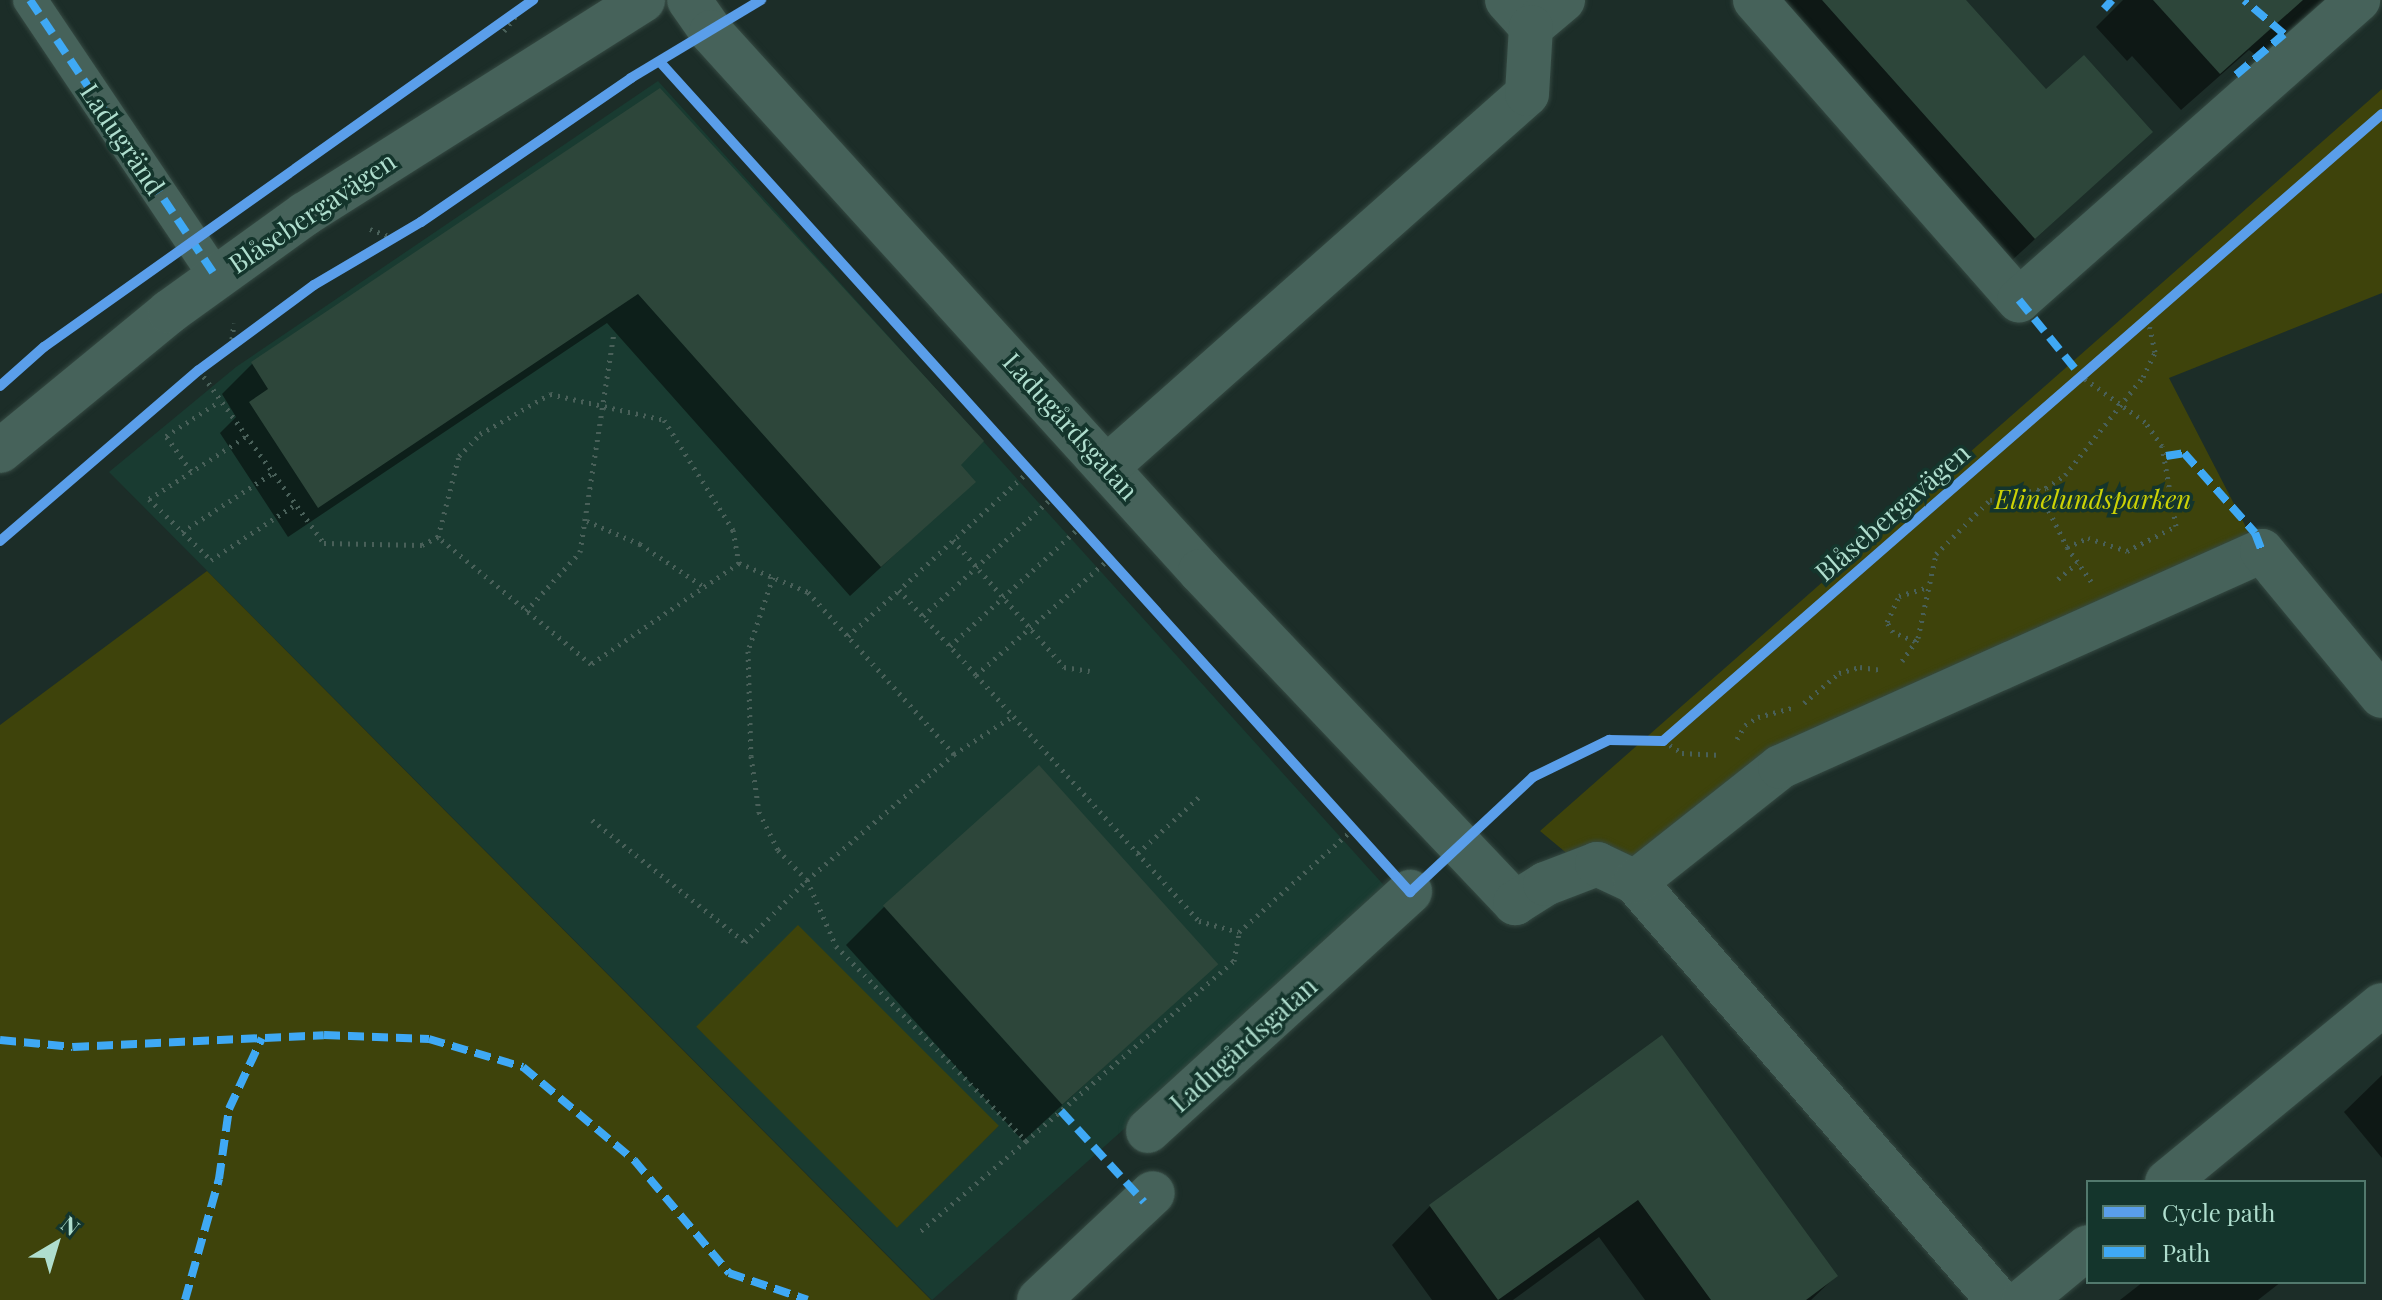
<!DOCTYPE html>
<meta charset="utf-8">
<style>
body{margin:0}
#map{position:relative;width:2382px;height:1300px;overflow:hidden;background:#1c2d28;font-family:"Playfair Display",serif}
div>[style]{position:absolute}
.built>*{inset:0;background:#193b31}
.green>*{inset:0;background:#3e430b;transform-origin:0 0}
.shadow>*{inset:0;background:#0007}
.building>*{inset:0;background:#2d463a;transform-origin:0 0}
.path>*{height:5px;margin-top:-2.5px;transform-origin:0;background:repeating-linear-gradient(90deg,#496059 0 2px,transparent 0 8px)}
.roads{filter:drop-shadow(0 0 2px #354942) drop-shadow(0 0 2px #354942)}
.pedestrian>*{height:34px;margin:-17px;padding:0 17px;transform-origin:17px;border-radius:17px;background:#46625a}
.minor>*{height:44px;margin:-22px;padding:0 22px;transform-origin:22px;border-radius:22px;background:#46625a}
.quiet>*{height:8px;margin-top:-4px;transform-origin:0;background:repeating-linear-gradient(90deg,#3fa9f5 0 16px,transparent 0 24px)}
.cycleway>*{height:10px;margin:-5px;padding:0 5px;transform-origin:5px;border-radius:5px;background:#5a9eea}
span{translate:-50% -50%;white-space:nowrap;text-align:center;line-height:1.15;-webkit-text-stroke:7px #14352c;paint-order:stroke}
.street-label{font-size:26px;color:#afdece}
.park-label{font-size:26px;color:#ccd205;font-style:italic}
.legend{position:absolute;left:2086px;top:1180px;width:280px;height:104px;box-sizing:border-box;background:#14352c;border:2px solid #52796d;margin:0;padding:10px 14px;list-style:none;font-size:24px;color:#afdece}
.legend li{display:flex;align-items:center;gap:16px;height:40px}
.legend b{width:40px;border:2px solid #52796d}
.north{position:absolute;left:16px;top:1204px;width:80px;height:80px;-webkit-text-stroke:6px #14352c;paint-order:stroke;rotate:38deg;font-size:22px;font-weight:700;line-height:32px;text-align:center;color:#afdece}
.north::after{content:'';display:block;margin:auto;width:28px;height:36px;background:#afdece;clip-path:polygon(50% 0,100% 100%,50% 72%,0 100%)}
</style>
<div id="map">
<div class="built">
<i style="clip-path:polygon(658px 81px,1390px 892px,932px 1300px,109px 472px,236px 367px)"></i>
</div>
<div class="green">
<i style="clip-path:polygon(2382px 89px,2382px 293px,2169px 378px,2248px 531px,2231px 572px,1931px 684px,1611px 890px,1540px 831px)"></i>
<i style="clip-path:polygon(207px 571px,931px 1300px,0 1300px,0 725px)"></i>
<i style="left:798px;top:925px;width:284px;height:144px;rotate:45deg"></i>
</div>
<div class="shadow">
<i style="clip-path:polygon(1751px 0,1963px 0,2046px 92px,2151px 132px,1996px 275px)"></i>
<i style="clip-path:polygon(2123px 0,2324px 0,2258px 57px,2249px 50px,2181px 110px,2132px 56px,2127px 61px,2096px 27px)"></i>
<i style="clip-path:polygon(659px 91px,973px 482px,850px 596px,607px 323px,288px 537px,220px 433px,236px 417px,222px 394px,252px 364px)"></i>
<i style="clip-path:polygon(884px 907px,1216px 964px,1023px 1141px,846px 945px)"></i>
<i style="clip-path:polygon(1662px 1038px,1836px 1276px,1811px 1300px,1645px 1300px,1599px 1237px,1513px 1300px,1432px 1300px,1392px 1245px,1430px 1206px)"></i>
<i style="clip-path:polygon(2382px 1075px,2382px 1158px,2344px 1112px)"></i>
<i style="clip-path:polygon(2143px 1282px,2281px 1282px,2258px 1300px,2120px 1300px)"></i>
</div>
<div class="building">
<i style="clip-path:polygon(1822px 0,1966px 0,2046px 89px,2084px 55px,2153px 132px,2035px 239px)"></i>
<i style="clip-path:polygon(2153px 0,2303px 0,2220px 74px)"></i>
<i style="clip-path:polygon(660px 88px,984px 441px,961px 465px,976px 482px,881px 567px,638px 294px,318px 508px,249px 402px,268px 389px,251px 362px)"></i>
<i style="left:1039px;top:765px;width:268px;height:210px;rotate:48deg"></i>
<i style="clip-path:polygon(1662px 1035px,1838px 1276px,1806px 1300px,1711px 1300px,1638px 1200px,1498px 1300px,1429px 1205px)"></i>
</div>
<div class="path">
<i style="left:504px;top:31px;width:29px;rotate:-52deg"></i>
<i style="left:370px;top:229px;width:22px;rotate:21deg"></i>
<i style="left:231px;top:347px;width:24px;rotate:-83deg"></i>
<i style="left:199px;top:370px;width:213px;rotate:54.2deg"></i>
<i style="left:324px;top:543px;width:98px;rotate:1.2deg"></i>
<i style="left:422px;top:545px;width:18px;rotate:-27deg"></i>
<i style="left:438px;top:537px;width:84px;rotate:-75.5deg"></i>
<i style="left:459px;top:456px;width:30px;rotate:-46deg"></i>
<i style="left:480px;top:434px;width:81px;rotate:-29.7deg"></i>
<i style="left:550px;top:394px;width:117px;rotate:12.8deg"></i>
<i style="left:664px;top:420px;width:130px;rotate:57.9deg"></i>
<i style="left:733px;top:530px;width:34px;rotate:80deg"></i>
<i style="left:739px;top:563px;width:179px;rotate:145.7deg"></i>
<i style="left:591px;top:664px;width:199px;rotate:-140.3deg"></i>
<i style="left:245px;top:437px;width:114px;rotate:147.1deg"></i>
<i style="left:149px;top:499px;width:87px;rotate:44.5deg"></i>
<i style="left:211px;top:560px;width:98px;rotate:-33.4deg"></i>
<i style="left:191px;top:471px;width:43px;rotate:-125.5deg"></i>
<i style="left:166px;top:436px;width:64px;rotate:-32.9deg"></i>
<i style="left:1029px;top:471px;width:176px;rotate:137.5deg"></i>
<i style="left:899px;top:590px;width:115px;rotate:47.8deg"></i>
<i style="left:976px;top:675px;width:332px;rotate:47.8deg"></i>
<i style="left:1199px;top:921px;width:41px;rotate:15.4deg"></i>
<i style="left:1239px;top:932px;width:154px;rotate:-42.1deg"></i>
<i style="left:2038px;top:489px;width:65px;rotate:63.4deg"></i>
<i style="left:2067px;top:547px;width:42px;rotate:54.8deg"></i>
<i style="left:587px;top:521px;width:58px;rotate:23.5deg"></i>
<i style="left:640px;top:544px;width:77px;rotate:33.9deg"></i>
<i style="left:182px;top:532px;width:106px;rotate:-33.1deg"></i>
<i style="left:953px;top:540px;width:169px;rotate:48.8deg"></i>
<i style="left:1064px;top:667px;width:26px;rotate:9deg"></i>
<i style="left:2067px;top:547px;width:23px;rotate:-23deg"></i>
<i style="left:2088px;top:538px;width:41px;rotate:18.4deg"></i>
<i style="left:2127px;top:551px;width:55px;rotate:-27deg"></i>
<i style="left:2176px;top:526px;width:81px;rotate:-99.9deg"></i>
<i style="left:2162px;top:446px;width:29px;rotate:-125deg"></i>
<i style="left:2145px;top:422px;width:79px;rotate:-144.3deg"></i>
<i style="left:739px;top:563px;width:75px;rotate:22.8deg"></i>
<i style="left:808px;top:592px;width:218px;rotate:48deg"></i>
<i style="left:773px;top:577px;width:78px;rotate:108.7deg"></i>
<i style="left:748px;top:651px;width:105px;rotate:88.4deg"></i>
<i style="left:751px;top:756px;width:57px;rotate:81.9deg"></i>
<i style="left:759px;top:812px;width:42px;rotate:63.4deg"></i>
<i style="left:778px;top:850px;width:42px;rotate:46deg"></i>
<i style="left:807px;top:880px;width:72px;rotate:66.3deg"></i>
<i style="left:836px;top:946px;width:272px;rotate:45.7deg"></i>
<i style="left:1026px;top:1141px;width:143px;rotate:139.5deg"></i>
<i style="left:2058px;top:579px;width:25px;rotate:-40deg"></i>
<i style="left:526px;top:611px;width:80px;rotate:-47.5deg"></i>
<i style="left:580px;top:552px;width:222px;rotate:-81.2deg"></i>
<i style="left:923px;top:616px;width:176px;rotate:-42.5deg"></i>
<i style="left:848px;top:636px;width:69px;rotate:-42deg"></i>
<i style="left:1915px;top:641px;width:24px;rotate:-158deg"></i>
<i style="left:1893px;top:632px;width:12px;rotate:-121deg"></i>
<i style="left:1887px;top:622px;width:29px;rotate:-65deg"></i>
<i style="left:1899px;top:596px;width:28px;rotate:-17deg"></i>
<i style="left:950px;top:646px;width:176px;rotate:-42.5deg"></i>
<i style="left:1902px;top:661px;width:28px;rotate:-55deg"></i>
<i style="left:1918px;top:638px;width:86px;rotate:-77.9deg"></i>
<i style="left:1936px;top:554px;width:76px;rotate:-45deg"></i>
<i style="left:1990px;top:500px;width:57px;rotate:-12.1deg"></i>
<i style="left:2046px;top:488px;width:23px;rotate:-34deg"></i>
<i style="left:2065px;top:475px;width:125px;rotate:-51.5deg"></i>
<i style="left:2143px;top:377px;width:28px;rotate:-64deg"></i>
<i style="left:2155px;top:352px;width:35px;rotate:-102deg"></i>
<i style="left:976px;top:675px;width:176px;rotate:-41.1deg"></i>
<i style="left:1804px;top:703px;width:46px;rotate:-40.6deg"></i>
<i style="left:1839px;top:673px;width:22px;rotate:-16deg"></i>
<i style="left:1860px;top:667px;width:22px;rotate:8deg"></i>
<i style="left:1737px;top:739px;width:16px;rotate:-60deg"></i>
<i style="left:1745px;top:725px;width:15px;rotate:-32deg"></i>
<i style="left:1758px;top:717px;width:38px;rotate:-15deg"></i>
<i style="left:1663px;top:741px;width:22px;rotate:32deg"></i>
<i style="left:1682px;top:753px;width:35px;rotate:3deg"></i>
<i style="left:592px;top:820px;width:196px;rotate:38.6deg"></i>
<i style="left:745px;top:942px;width:88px;rotate:-45deg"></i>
<i style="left:807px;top:880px;width:194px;rotate:-40.6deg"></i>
<i style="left:954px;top:754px;width:70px;rotate:-32.8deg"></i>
<i style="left:1138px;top:853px;width:86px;rotate:-42.6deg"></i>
<i style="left:1026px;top:1141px;width:275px;rotate:-40.9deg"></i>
<i style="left:1234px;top:961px;width:29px;rotate:-80deg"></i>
</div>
<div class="roads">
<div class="pedestrian">
<i style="left:30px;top:0;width:334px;rotate:56.1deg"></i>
</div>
<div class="minor">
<i style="left:689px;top:0;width:39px;rotate:55deg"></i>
<i style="left:711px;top:32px;width:728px;rotate:47.78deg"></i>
<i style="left:1200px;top:571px;width:458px;rotate:46.5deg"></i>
<i style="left:1515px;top:903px;width:36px;rotate:-32deg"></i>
<i style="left:1545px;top:884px;width:56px;rotate:-21deg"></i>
<i style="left:1597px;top:864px;width:42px;rotate:25.3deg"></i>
<i style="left:1635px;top:882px;width:554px;rotate:49.03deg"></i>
<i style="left:1507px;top:0;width:36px;rotate:48deg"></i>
<i style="left:1531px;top:27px;width:42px;rotate:-40.2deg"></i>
<i style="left:1755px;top:0;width:400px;rotate:48.7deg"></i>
<i style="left:2019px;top:300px;width:453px;rotate:-41.5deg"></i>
<i style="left:0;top:451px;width:219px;rotate:-39.4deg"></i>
<i style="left:169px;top:312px;width:168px;rotate:-35.8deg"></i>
<i style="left:305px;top:214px;width:400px;rotate:-32.3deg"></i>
<i style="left:1108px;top:466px;width:560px;rotate:-41.6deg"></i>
<i style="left:1527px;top:94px;width:67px;rotate:-86.6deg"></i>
<i style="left:1635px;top:882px;width:185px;rotate:-38.4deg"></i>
<i style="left:1780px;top:767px;width:528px;rotate:-24.14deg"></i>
<i style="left:2262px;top:551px;width:188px;rotate:50.4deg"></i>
<i style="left:1148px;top:1131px;width:355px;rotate:-42.4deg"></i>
<i style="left:2167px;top:1182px;width:278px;rotate:-39.5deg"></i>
<i style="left:1039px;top:1300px;width:156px;rotate:-43.2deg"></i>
<i style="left:2024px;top:1300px;width:83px;rotate:-39.6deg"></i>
</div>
</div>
<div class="quiet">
<i style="left:30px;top:0;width:334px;rotate:56.1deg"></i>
<i style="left:2104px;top:9px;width:12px;rotate:-48deg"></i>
<i style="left:2236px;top:75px;width:63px;rotate:-40.5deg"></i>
<i style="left:2284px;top:34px;width:52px;rotate:-139.6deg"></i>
<i style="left:2019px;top:300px;width:98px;rotate:50.8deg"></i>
<i style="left:2166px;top:456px;width:18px;rotate:-9deg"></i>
<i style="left:2184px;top:453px;width:107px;rotate:48.4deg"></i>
<i style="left:2255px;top:533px;width:19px;rotate:69deg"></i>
<i style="left:0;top:1040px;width:73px;rotate:5.5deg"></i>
<i style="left:73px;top:1047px;width:251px;rotate:-2.7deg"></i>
<i style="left:324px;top:1035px;width:105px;rotate:2.2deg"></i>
<i style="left:429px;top:1039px;width:98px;rotate:16.6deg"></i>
<i style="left:523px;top:1067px;width:145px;rotate:40deg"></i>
<i style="left:634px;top:1160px;width:148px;rotate:49.9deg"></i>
<i style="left:729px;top:1273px;width:83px;rotate:18.9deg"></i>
<i style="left:1061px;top:1111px;width:123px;rotate:47.6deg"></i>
<i style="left:185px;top:1300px;width:126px;rotate:-74.3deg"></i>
<i style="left:219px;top:1179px;width:71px;rotate:-81.9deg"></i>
<i style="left:229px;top:1109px;width:78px;rotate:-65.1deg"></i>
</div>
<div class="cycleway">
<i style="left:660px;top:62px;width:1119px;rotate:47.9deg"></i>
<i style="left:1410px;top:892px;width:168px;rotate:-43.1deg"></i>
<i style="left:1533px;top:777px;width:85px;rotate:-26deg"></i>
<i style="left:1609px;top:740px;width:54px;rotate:1.1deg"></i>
<i style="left:1663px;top:741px;width:954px;rotate:-41.09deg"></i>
<i style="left:0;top:386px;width:59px;rotate:-41.6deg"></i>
<i style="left:44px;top:347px;width:600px;rotate:-35.36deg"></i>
<i style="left:0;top:541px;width:262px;rotate:-40.7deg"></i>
<i style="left:199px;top:370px;width:143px;rotate:-36.5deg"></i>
<i style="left:314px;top:285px;width:124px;rotate:-30.5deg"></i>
<i style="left:421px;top:222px;width:255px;rotate:-34.4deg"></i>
<i style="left:631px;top:78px;width:152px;rotate:-31deg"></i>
</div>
<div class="street-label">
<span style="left:123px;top:139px;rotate:56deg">Ladugränd</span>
<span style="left:312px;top:212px;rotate:-34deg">Blåsebergavägen</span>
<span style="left:1071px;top:426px;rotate:48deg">Ladugårdsgatan</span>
<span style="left:1892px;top:512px;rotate:-41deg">Blåsebergavägen</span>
<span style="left:1243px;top:1044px;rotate:-42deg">Ladugårdsgatan</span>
</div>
<div class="park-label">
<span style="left:2093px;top:499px">Elinelundsparken</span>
</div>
<ul class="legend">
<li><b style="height:10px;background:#5a9eea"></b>Cycle path</li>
<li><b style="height:10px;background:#3fa9f5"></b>Path</li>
</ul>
<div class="north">N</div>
</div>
